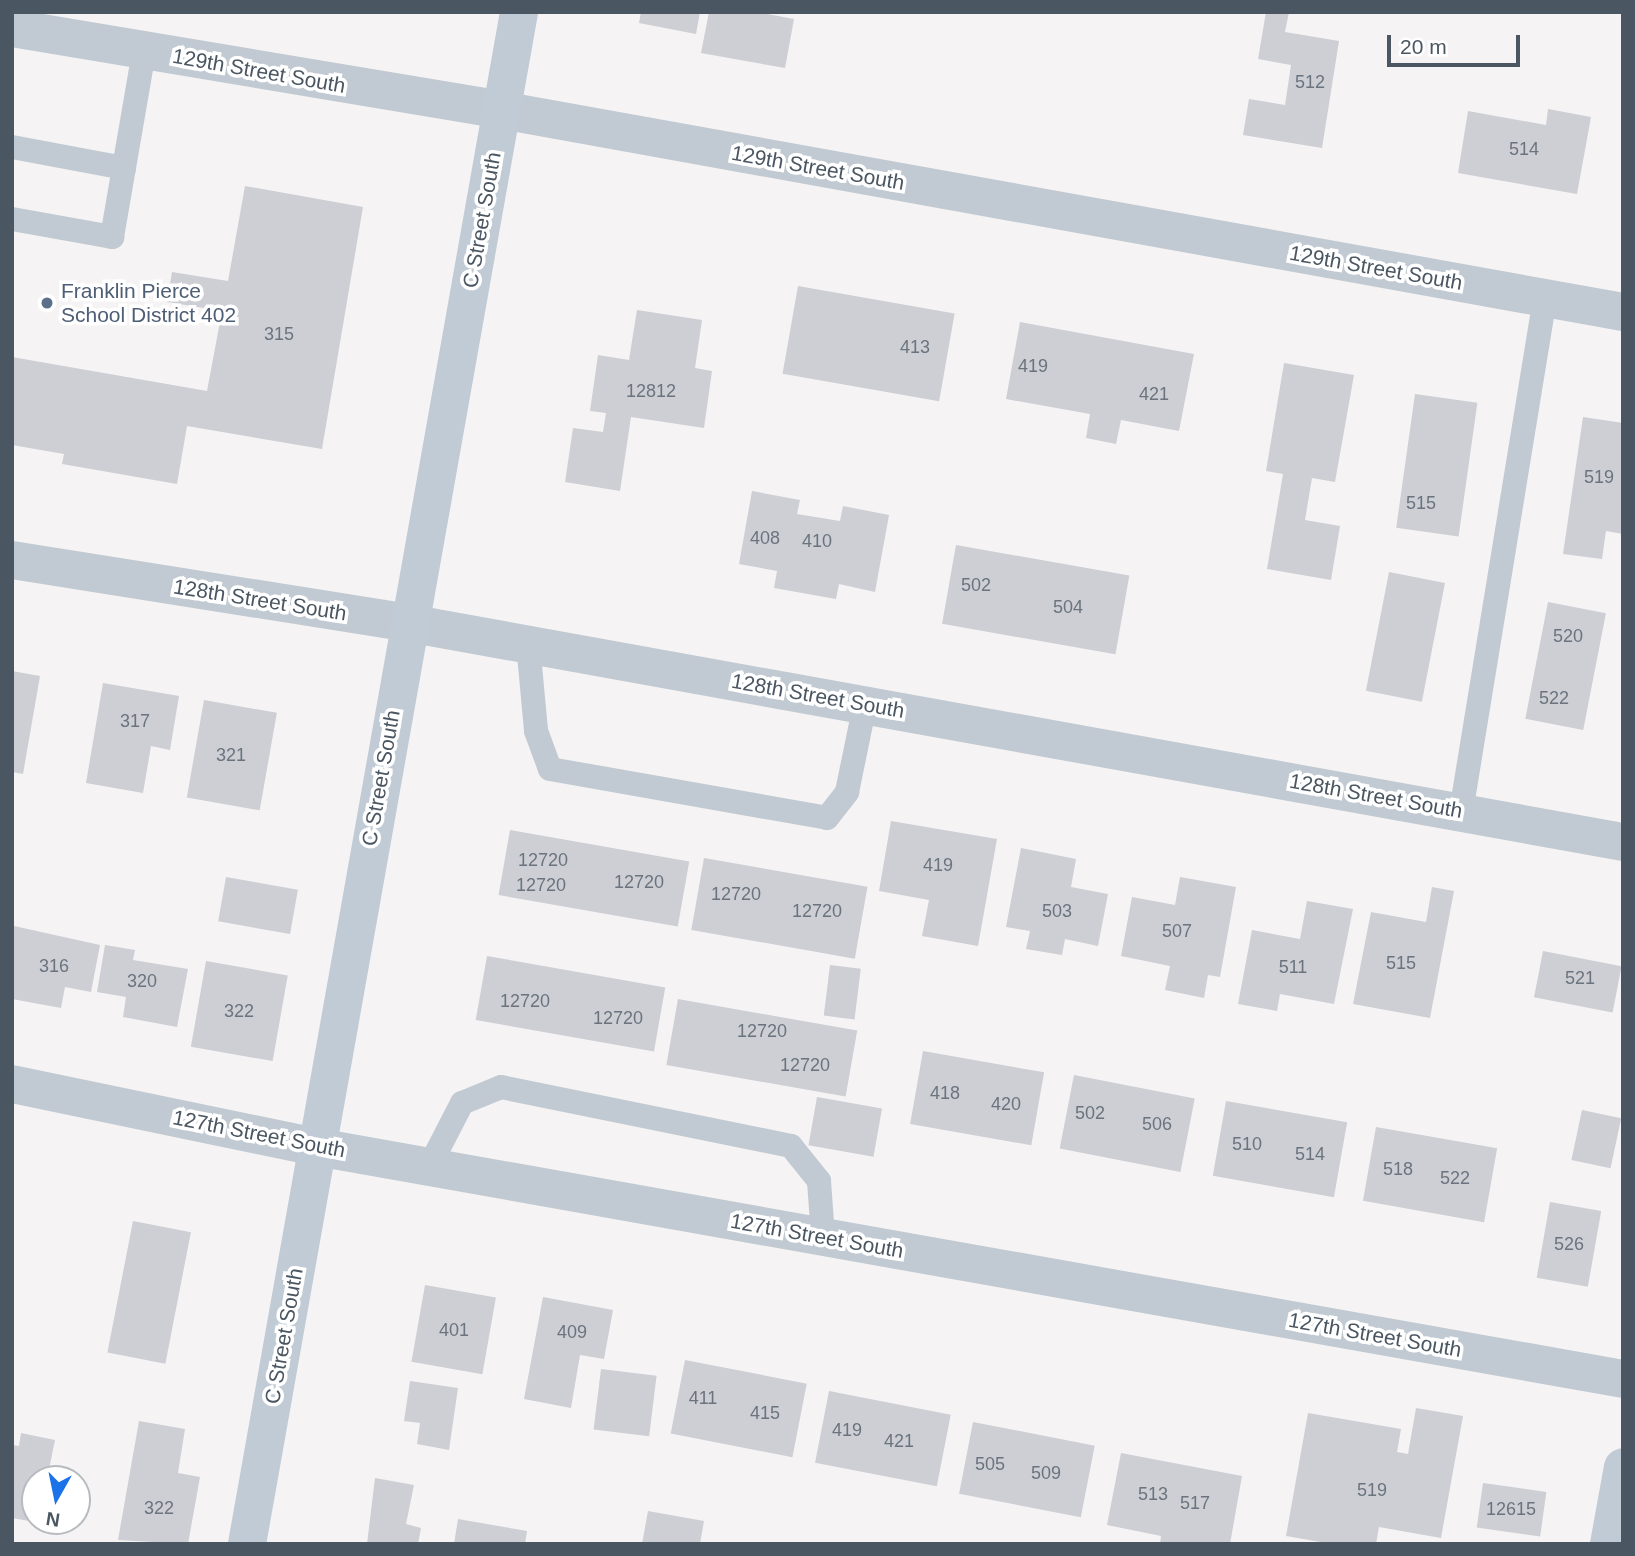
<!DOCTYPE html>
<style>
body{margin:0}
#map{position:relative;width:1635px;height:1556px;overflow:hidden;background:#f5f3f3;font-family:Helvetica,sans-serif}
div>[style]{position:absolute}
.building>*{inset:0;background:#cdcfd5;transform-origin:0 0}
.lane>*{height:24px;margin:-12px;padding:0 12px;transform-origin:12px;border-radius:12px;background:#c1cad2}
.street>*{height:38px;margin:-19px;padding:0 19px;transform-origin:19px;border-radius:19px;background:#c1cad2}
.secondary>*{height:38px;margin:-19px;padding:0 19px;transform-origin:19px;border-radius:19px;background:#c1cbd6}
.dots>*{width:19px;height:19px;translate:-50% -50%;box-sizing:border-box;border:4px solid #fff;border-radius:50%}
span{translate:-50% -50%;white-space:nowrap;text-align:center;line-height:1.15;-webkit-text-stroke:7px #fff;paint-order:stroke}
.number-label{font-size:18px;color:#6b747e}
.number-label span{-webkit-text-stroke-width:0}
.street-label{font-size:21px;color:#4a5661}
.service-label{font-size:21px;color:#4e5e75}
.left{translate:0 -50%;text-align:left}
.frame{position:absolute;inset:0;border:14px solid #4a5661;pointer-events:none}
.north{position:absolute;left:21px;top:1465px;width:70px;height:70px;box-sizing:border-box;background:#fff;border:2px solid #b7bbc0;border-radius:50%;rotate:189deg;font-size:19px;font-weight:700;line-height:28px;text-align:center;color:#4a5661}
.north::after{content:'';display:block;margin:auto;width:24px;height:32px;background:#1a73e8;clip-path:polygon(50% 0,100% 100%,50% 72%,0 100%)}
.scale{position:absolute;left:1387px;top:35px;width:133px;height:32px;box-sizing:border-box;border:4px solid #4a5661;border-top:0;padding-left:9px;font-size:21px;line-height:24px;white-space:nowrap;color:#4a5661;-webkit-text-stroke:5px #fff;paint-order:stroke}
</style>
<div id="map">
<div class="building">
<i style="clip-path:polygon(641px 12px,700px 12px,696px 34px,639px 23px)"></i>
<i style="clip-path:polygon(709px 12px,757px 12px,794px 19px,785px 68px,701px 53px)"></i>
<i style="clip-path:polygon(1266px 12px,1289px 12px,1285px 32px,1339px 41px,1322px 148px,1243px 135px,1249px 99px,1285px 105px,1291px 65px,1258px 59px)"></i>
<i style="clip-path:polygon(1548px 109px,1591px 117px,1577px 194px,1458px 173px,1468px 111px,1546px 125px)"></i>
<i style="clip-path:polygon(245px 186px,363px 207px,322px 449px,187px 426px,177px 484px,62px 464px,64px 454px,12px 445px,12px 357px,207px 391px,222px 311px,167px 302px,172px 272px,228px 281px)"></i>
<i style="left:798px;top:286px;width:159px;height:89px;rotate:10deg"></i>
<i style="clip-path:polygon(637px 310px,702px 320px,695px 368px,712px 371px,704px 428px,631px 417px,620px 491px,565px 482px,573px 428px,603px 432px,606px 413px,590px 411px,598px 355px,629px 360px)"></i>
<i style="clip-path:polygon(1020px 322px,1194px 354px,1179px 431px,1121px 420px,1116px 444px,1086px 438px,1090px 414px,1006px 399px)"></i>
<i style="clip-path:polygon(1284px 363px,1354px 375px,1335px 482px,1312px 478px,1305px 520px,1340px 526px,1331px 580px,1267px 569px,1283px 474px,1266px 471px)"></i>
<i style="left:1415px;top:394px;width:63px;height:135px;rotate:8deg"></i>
<i style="clip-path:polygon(1583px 417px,1623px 423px,1623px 534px,1606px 531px,1602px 559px,1563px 554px)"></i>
<i style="clip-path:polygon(752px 491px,800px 500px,797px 514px,840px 521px,843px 506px,889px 515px,875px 592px,839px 584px,836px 599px,774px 588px,777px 571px,739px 564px)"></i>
<i style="left:956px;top:545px;width:176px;height:80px;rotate:10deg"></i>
<i style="left:1389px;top:572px;width:57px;height:121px;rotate:11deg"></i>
<i style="left:1548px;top:602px;width:59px;height:119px;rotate:11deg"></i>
<i style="clip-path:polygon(12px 671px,40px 676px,23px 774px,12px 772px)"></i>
<i style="clip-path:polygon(103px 683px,179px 696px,170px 750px,151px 746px,143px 793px,86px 783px)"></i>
<i style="left:204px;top:700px;width:74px;height:99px;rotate:10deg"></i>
<i style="clip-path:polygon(891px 821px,997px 839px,978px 946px,922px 936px,929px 900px,879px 891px)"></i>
<i style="left:510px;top:830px;width:182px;height:66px;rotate:10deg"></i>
<i style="clip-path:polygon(1021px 848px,1076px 859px,1071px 887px,1108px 894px,1098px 946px,1065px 939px,1062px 955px,1026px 949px,1030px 931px,1006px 927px)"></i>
<i style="left:704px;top:858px;width:166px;height:73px;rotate:10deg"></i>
<i style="left:226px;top:877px;width:73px;height:45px;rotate:10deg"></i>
<i style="clip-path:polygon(1180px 877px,1236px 887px,1220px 977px,1208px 975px,1204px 998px,1165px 990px,1170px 966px,1121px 956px,1132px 897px,1175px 905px)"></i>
<i style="clip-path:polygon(1432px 887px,1454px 891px,1430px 1018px,1353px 1004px,1371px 912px,1426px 922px)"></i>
<i style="clip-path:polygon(1307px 901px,1353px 909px,1334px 1004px,1280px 994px,1277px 1011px,1238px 1004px,1252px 930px,1300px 939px)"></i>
<i style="clip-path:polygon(14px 926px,100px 945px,91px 992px,65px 987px,61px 1008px,12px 999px)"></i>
<i style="clip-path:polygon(105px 945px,135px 950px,133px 960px,188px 969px,177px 1027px,123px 1017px,126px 997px,97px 992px)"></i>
<i style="left:1543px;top:951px;width:80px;height:47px;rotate:11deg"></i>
<i style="left:487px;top:956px;width:181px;height:65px;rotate:10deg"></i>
<i style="left:206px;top:961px;width:83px;height:87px;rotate:10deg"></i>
<i style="left:830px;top:965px;width:31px;height:51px;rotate:7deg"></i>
<i style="left:678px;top:999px;width:182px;height:67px;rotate:10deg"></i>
<i style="left:923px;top:1051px;width:123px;height:74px;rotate:10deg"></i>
<i style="left:1074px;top:1075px;width:123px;height:75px;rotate:11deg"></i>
<i style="left:817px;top:1097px;width:66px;height:49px;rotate:10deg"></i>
<i style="left:1226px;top:1101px;width:123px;height:76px;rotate:10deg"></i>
<i style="left:1582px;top:1110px;width:40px;height:51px;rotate:12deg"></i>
<i style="left:1376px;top:1127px;width:123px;height:75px;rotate:10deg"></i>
<i style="left:1550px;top:1202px;width:52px;height:77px;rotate:10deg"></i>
<i style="left:133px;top:1221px;width:59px;height:134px;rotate:11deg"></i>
<i style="left:425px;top:1285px;width:72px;height:78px;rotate:10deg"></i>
<i style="clip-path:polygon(543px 1297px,613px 1310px,604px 1359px,580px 1355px,571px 1408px,524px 1399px)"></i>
<i style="left:685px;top:1360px;width:124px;height:75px;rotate:11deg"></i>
<i style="left:601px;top:1369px;width:56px;height:61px;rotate:7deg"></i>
<i style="clip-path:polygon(410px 1381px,458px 1388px,449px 1450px,417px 1444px,420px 1423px,404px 1421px)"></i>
<i style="left:829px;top:1391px;width:124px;height:73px;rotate:11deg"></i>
<i style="clip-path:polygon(1416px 1408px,1463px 1416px,1441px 1538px,1379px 1527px,1376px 1544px,1332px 1544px,1286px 1536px,1308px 1413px,1401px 1429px,1397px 1452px,1408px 1454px)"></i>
<i style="clip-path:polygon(139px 1421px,185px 1429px,178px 1473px,200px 1477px,188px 1544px,118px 1540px)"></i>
<i style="left:973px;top:1422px;width:124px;height:73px;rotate:11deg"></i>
<i style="clip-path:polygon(21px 1433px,55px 1440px,47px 1479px,35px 1479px,35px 1522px,12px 1518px,12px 1445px,19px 1446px)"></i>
<i style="clip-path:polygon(1121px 1453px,1242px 1476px,1230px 1544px,1160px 1544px,1161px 1536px,1107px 1525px)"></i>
<i style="clip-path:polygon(375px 1478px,414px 1485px,406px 1524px,421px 1528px,418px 1544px,367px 1544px)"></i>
<i style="left:1483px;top:1483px;width:64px;height:45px;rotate:8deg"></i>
<i style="clip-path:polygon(648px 1511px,704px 1521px,700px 1544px,642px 1544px)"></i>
<i style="clip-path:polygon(458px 1519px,527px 1531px,525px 1544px,454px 1544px)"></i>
</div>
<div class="lane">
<i style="left:12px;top:147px;width:114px;rotate:10.6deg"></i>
<i style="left:12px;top:219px;width:102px;rotate:10.2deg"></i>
<i style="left:112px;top:237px;width:189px;rotate:-80.2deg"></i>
<i style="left:528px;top:644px;width:87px;rotate:84.7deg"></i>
<i style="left:536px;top:731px;width:40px;rotate:69.8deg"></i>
<i style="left:550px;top:769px;width:281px;rotate:10deg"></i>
<i style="left:827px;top:818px;width:33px;rotate:-52deg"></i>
<i style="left:847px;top:792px;width:90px;rotate:-78.4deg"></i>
<i style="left:1461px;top:812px;width:521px;rotate:-80.72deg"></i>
<i style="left:429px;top:1167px;width:72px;rotate:-62.7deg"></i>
<i style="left:462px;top:1103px;width:42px;rotate:-22.3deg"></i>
<i style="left:501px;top:1087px;width:296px;rotate:11.5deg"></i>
<i style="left:791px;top:1146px;width:45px;rotate:51.3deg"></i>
<i style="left:819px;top:1181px;width:56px;rotate:85.9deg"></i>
</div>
<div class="street">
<i style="left:12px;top:28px;width:496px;rotate:9.5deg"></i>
<i style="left:501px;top:110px;width:1140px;rotate:10.21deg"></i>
<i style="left:12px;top:560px;width:401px;rotate:9deg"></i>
<i style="left:408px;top:623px;width:1235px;rotate:10.22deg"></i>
<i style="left:12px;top:1084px;width:311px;rotate:11.7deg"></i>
<i style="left:317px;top:1147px;width:1326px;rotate:10.07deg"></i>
</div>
<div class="secondary">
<i style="left:247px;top:1544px;width:1556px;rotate:-79.93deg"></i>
<i style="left:1609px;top:1544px;width:78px;rotate:-79.7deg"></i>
</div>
<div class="dots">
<i style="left:47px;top:303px;background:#5c6f8a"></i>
</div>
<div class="number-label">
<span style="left:1310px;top:82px">512</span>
<span style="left:1524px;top:149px">514</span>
<span style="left:279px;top:334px">315</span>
<span style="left:915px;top:347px">413</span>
<span style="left:1033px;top:366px">419</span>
<span style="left:651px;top:391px">12812</span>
<span style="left:1154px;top:394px">421</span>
<span style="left:1599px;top:477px">519</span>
<span style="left:1421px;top:503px">515</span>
<span style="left:765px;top:538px">408</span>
<span style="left:817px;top:541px">410</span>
<span style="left:976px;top:585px">502</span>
<span style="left:1068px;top:607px">504</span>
<span style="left:1568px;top:636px">520</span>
<span style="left:1554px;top:698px">522</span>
<span style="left:135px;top:721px">317</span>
<span style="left:231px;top:755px">321</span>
<span style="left:543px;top:860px">12720</span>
<span style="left:938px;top:865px">419</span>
<span style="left:639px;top:882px">12720</span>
<span style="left:541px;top:885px">12720</span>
<span style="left:736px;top:894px">12720</span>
<span style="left:817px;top:911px">12720</span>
<span style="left:1057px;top:911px">503</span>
<span style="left:1177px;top:931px">507</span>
<span style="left:1401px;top:963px">515</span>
<span style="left:54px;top:966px">316</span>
<span style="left:1293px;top:967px">511</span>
<span style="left:1580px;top:978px">521</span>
<span style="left:142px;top:981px">320</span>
<span style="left:525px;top:1001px">12720</span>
<span style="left:239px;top:1011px">322</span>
<span style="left:618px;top:1018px">12720</span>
<span style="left:762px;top:1031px">12720</span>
<span style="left:805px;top:1065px">12720</span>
<span style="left:945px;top:1093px">418</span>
<span style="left:1006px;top:1104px">420</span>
<span style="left:1090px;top:1113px">502</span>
<span style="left:1157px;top:1124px">506</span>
<span style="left:1247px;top:1144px">510</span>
<span style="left:1310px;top:1154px">514</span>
<span style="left:1398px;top:1169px">518</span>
<span style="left:1455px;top:1178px">522</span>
<span style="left:1569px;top:1244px">526</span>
<span style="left:454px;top:1330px">401</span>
<span style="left:572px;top:1332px">409</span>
<span style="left:703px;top:1398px">411</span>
<span style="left:765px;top:1413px">415</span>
<span style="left:847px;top:1430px">419</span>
<span style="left:899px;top:1441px">421</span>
<span style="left:990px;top:1464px">505</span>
<span style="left:1046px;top:1473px">509</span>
<span style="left:1372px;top:1490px">519</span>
<span style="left:1153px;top:1494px">513</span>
<span style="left:1195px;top:1503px">517</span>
<span style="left:159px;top:1508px">322</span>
<span style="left:1511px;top:1509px">12615</span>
</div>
<div class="street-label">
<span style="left:259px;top:71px;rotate:10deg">129th Street South</span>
<span style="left:818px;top:168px;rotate:10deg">129th Street South</span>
<span style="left:482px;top:220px;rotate:-80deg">C Street South</span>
<span style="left:1376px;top:268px;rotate:10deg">129th Street South</span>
<span style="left:260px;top:600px;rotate:9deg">128th Street South</span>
<span style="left:818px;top:696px;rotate:10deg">128th Street South</span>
<span style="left:381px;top:778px;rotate:-80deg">C Street South</span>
<span style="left:1376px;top:796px;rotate:10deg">128th Street South</span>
<span style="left:259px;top:1134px;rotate:11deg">127th Street South</span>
<span style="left:817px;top:1236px;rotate:10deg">127th Street South</span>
<span style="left:1375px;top:1335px;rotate:10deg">127th Street South</span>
<span style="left:284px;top:1336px;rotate:-80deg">C Street South</span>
</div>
<div class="service-label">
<span class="left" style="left:61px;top:303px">Franklin Pierce<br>School District 402</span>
</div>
<div class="frame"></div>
<div class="north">N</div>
<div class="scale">20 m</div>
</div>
